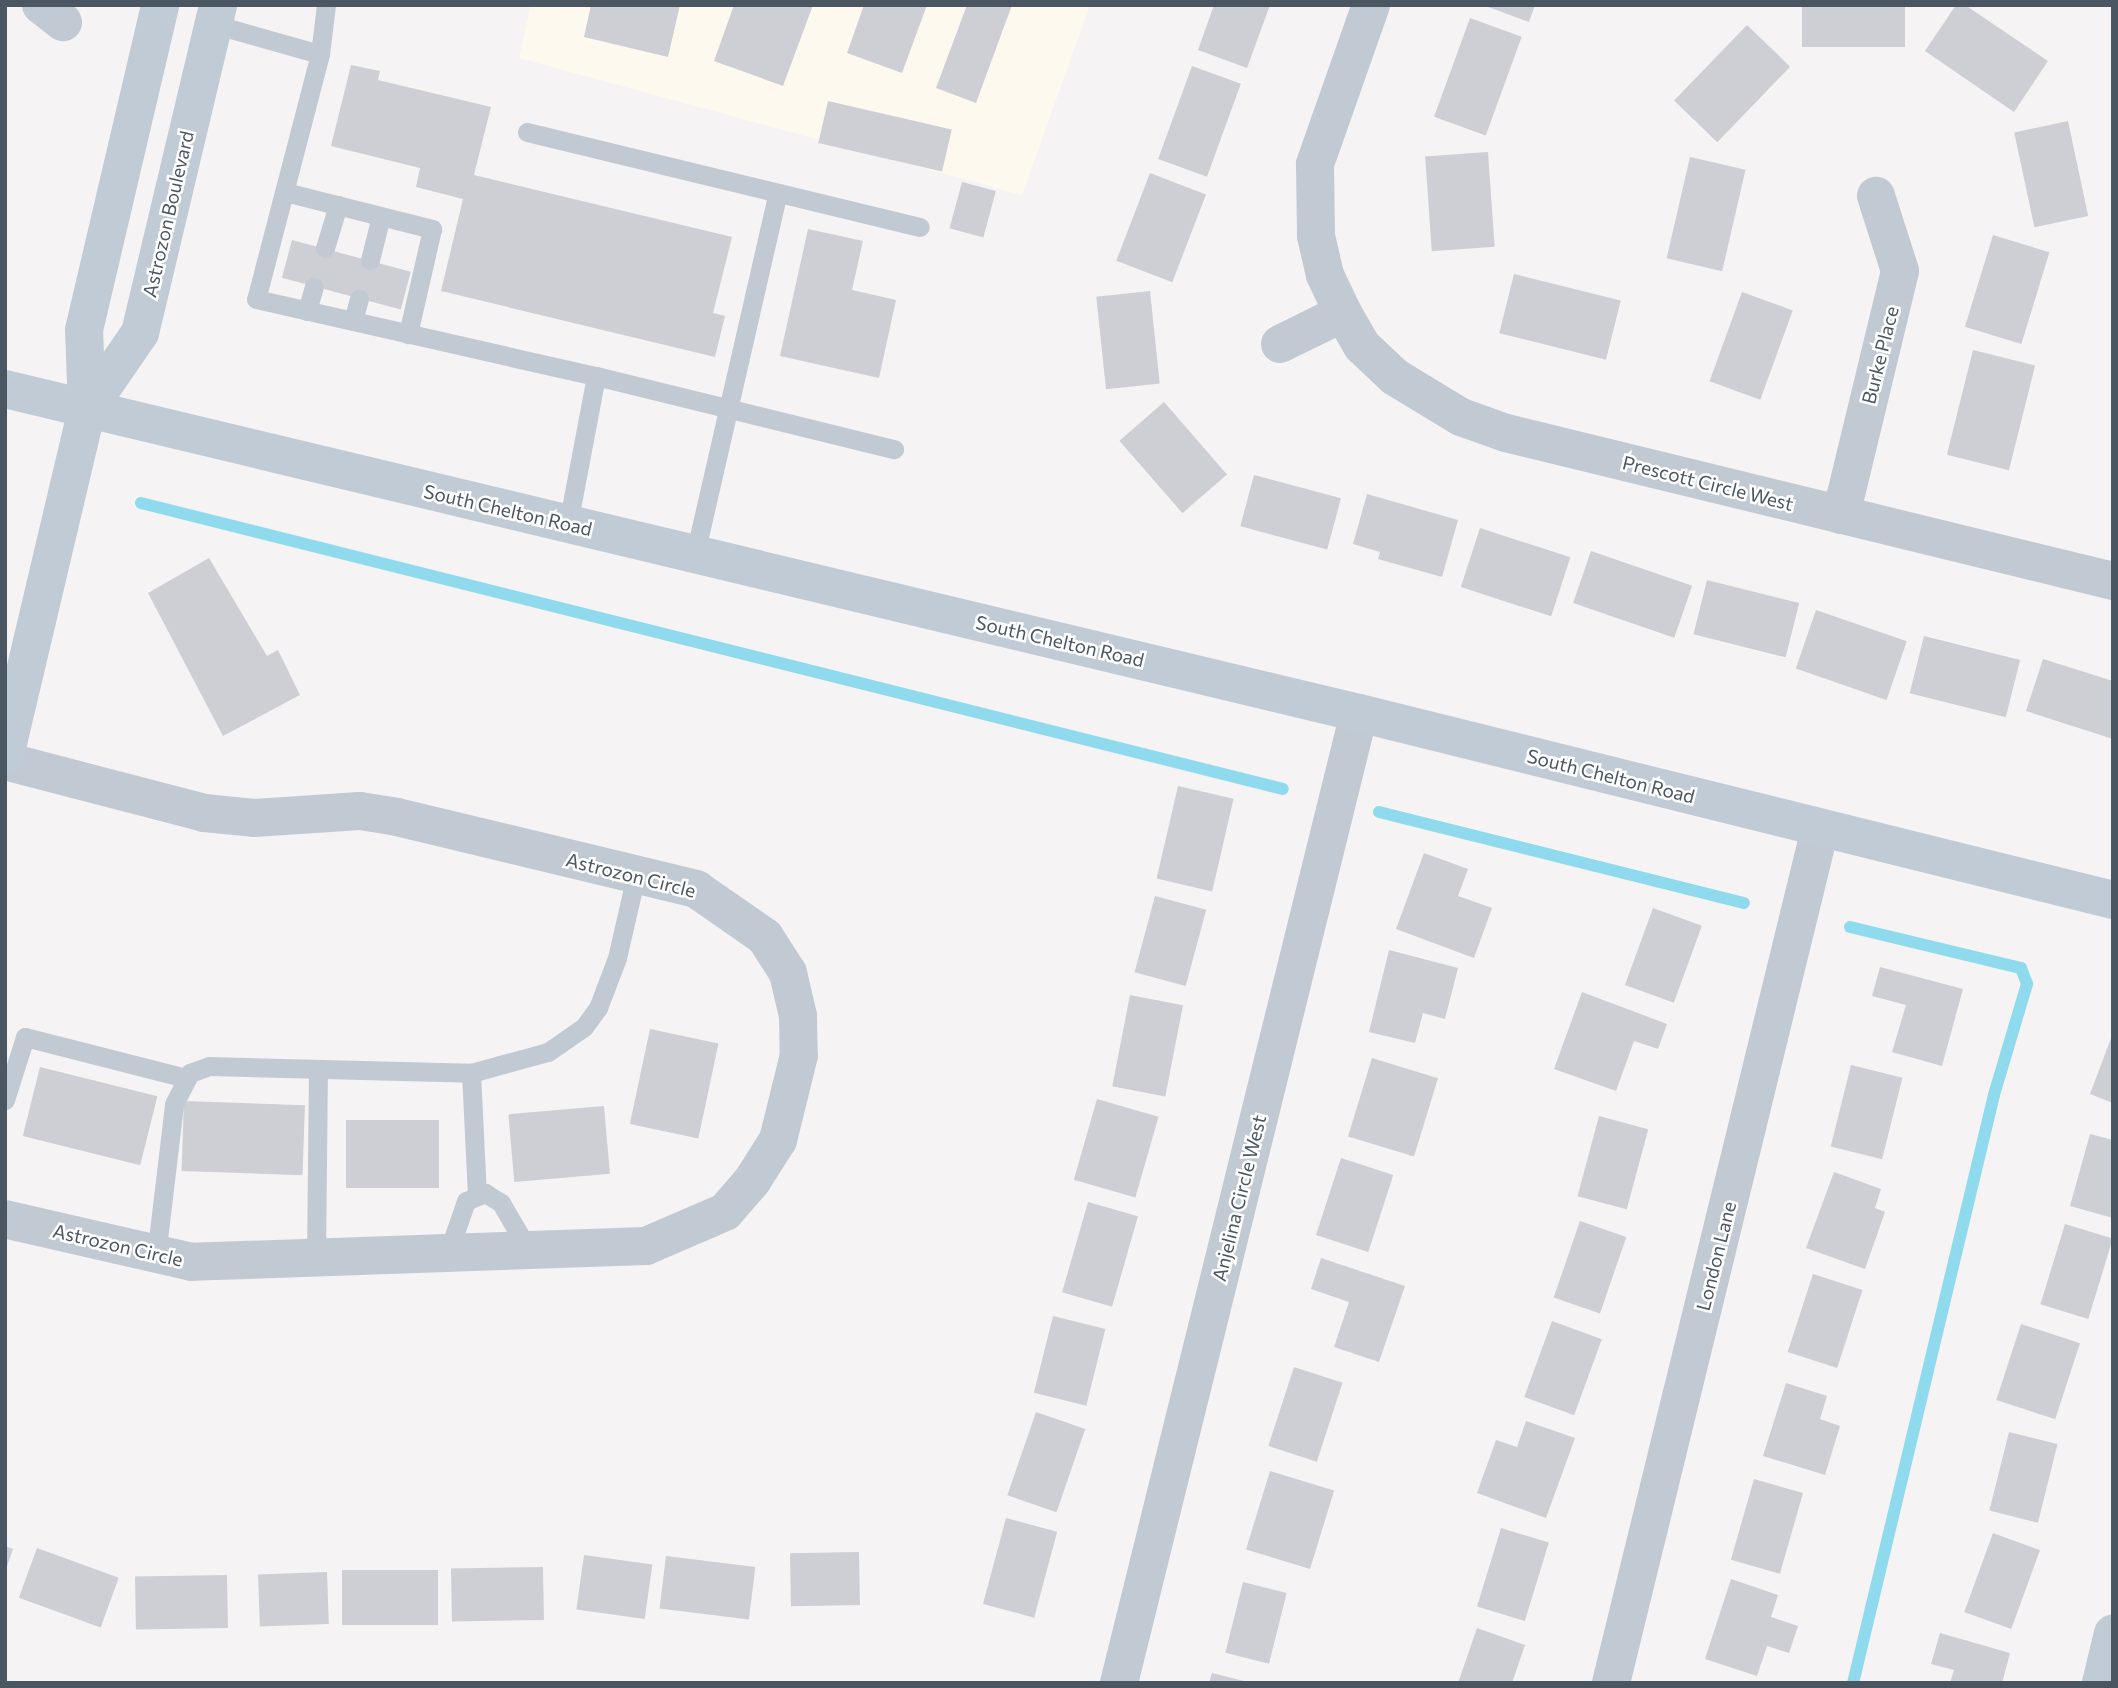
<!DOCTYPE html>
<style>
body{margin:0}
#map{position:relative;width:2118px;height:1688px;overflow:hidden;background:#f5f3f3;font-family:Commissioner,sans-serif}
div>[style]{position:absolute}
.commercial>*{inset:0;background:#fdf9ef}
.stream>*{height:12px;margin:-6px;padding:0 6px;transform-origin:6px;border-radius:6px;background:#90daee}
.building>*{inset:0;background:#cdcfd5;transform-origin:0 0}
.lane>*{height:19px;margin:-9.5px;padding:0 9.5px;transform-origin:9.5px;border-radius:9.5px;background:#c1cad2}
.street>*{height:38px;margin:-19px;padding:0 19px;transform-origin:19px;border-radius:19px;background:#c1cad2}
.secondary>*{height:38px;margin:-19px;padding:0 19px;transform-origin:19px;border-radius:19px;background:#c1cbd6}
span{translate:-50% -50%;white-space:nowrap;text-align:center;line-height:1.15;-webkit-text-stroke:5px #fff;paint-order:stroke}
.street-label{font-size:19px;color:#4a5661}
.frame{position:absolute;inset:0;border:7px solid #4a5661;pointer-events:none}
</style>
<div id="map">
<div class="commercial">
<i style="clip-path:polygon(531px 5px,1090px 5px,1022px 195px,519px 58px)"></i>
</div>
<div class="stream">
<i style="left:141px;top:503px;width:1177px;rotate:14.06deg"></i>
<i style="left:1379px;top:812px;width:376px;rotate:14deg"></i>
<i style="left:1850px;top:927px;width:176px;rotate:13.5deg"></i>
<i style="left:2021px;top:968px;width:17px;rotate:69deg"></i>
<i style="left:2027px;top:984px;width:116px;rotate:106.6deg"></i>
<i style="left:1994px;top:1095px;width:605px;rotate:103.48deg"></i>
</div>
<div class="building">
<i style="clip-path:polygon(591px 5px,680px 5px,668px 57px,584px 37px)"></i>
<i style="clip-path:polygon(734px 5px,813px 5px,783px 86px,714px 61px)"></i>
<i style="clip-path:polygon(864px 5px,927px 5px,902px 73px,847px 53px)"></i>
<i style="clip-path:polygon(967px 5px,1012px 5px,976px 103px,936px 88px)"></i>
<i style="clip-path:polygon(1214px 5px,1270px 5px,1247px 68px,1198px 50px)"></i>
<i style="clip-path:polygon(1483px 5px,1535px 5px,1529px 22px)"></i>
<i style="left:1802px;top:5px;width:103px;height:42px"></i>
<i style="clip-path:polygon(1956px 5px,1965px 5px,2048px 61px,2014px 112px,1925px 51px)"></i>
<i style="left:1470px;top:18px;width:55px;height:105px;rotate:20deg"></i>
<i style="left:1747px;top:25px;width:60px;height:105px;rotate:44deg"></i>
<i style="clip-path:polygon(351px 65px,380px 71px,378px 80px,491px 107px,474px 175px,732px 237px,713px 313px,725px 316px,715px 357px,441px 291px,463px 199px,416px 187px,420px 168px,331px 146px)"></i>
<i style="left:1192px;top:66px;width:52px;height:99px;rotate:20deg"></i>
<i style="left:828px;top:101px;width:127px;height:43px;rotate:13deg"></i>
<i style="left:2068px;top:121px;width:97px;height:55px;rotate:78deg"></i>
<i style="left:1488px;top:152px;width:95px;height:63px;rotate:86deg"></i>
<i style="left:1690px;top:157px;width:57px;height:104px;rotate:13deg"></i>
<i style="left:1150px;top:173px;width:60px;height:94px;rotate:21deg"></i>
<i style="left:962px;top:182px;width:35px;height:48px;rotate:15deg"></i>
<i style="clip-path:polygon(808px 229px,863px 241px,852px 290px,896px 300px,879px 378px,780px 356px)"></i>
<i style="left:1993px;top:235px;width:59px;height:96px;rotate:17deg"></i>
<i style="left:292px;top:240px;width:123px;height:39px;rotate:15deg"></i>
<i style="left:1514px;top:274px;width:110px;height:61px;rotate:14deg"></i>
<i style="left:1150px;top:291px;width:93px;height:54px;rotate:84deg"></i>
<i style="left:1742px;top:292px;width:54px;height:95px;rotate:20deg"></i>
<i style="left:1973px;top:350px;width:64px;height:108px;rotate:14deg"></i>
<i style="left:1164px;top:402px;width:96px;height:59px;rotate:49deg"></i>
<i style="left:1254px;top:475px;width:90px;height:53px;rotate:15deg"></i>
<i style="clip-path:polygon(1367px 494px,1458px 520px,1442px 577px,1378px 559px,1380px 552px,1353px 544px)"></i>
<i style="left:1480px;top:528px;width:95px;height:62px;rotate:18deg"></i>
<i style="left:1591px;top:551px;width:107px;height:55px;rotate:19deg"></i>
<i style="clip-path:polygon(209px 558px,267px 656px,278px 650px,300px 695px,223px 736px,148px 593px)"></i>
<i style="left:1707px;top:580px;width:95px;height:56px;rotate:14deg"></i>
<i style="left:1816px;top:610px;width:96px;height:62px;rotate:19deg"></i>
<i style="left:1924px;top:636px;width:99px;height:59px;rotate:14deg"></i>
<i style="clip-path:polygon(2043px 659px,2113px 681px,2113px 739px,2026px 711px)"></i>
<i style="left:1178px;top:786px;width:57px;height:95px;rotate:13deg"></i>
<i style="clip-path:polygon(1424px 853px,1468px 869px,1458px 896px,1492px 908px,1474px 958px,1396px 929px)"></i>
<i style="left:1155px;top:896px;width:53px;height:79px;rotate:15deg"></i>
<i style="left:1653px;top:908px;width:52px;height:82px;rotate:20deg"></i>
<i style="clip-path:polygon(1389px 950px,1458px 968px,1445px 1019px,1423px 1013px,1415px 1043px,1369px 1032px)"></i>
<i style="clip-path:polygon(1880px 967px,1963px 989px,1942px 1066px,1892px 1052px,1906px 1005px,1872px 996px)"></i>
<i style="clip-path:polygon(1582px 992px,1667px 1024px,1658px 1049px,1634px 1041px,1616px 1091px,1554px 1069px)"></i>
<i style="left:1130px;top:995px;width:54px;height:93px;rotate:11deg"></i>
<i style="left:650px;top:1029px;width:70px;height:97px;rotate:12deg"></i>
<i style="clip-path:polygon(2113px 1033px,2113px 1103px,2090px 1094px)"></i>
<i style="left:1372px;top:1058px;width:69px;height:82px;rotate:17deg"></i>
<i style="left:1851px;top:1065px;width:53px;height:84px;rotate:14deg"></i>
<i style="left:40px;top:1067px;width:121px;height:71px;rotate:14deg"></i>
<i style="left:1097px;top:1099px;width:64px;height:84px;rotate:16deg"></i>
<i style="left:184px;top:1101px;width:121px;height:70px;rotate:2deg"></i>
<i style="left:604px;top:1106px;width:68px;height:96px;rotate:85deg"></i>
<i style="left:1599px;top:1116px;width:51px;height:83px;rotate:15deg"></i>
<i style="left:346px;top:1120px;width:93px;height:68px"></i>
<i style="clip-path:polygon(2090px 1134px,2113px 1140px,2113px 1218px,2070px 1206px)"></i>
<i style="left:1341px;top:1158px;width:55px;height:81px;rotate:18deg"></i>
<i style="clip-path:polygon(1834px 1172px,1881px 1189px,1875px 1208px,1885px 1212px,1865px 1269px,1806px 1248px)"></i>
<i style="left:1088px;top:1202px;width:52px;height:94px;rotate:16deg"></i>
<i style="left:1580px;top:1221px;width:49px;height:81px;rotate:19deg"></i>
<i style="left:2065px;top:1224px;width:50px;height:84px;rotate:17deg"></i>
<i style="clip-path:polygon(1321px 1258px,1405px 1286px,1379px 1362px,1334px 1347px,1349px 1302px,1311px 1289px)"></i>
<i style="left:1813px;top:1274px;width:52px;height:82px;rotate:18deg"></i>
<i style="left:1053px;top:1316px;width:54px;height:79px;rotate:14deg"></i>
<i style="left:1552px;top:1321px;width:53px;height:81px;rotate:20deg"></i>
<i style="left:2021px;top:1324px;width:62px;height:80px;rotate:18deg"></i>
<i style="left:1294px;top:1367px;width:51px;height:83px;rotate:18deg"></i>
<i style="clip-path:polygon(1786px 1383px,1827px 1396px,1820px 1419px,1840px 1426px,1825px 1475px,1763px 1456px)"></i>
<i style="left:1036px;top:1412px;width:52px;height:88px;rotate:19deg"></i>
<i style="clip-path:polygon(1526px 1421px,1575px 1438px,1546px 1518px,1477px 1493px,1496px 1440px,1517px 1447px)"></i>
<i style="left:2009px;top:1432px;width:50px;height:81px;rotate:14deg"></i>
<i style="left:1270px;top:1471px;width:67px;height:82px;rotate:17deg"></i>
<i style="left:1754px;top:1479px;width:51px;height:84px;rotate:16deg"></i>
<i style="left:1006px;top:1518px;width:53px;height:89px;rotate:15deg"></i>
<i style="left:1501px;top:1528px;width:50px;height:82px;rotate:17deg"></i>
<i style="left:1993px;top:1533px;width:50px;height:84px;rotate:20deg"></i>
<i style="clip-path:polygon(5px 1546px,13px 1549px,6px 1569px,5px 1569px)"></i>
<i style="left:37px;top:1548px;width:87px;height:53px;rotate:20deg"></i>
<i style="left:859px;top:1552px;width:53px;height:69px;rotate:89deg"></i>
<i style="left:584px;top:1555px;width:69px;height:55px;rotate:8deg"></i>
<i style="left:666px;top:1556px;width:90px;height:53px;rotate:7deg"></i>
<i style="left:543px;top:1567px;width:53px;height:92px;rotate:89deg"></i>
<i style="left:342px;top:1570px;width:96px;height:55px"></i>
<i style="left:327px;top:1572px;width:52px;height:69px;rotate:88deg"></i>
<i style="left:227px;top:1575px;width:53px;height:92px;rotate:89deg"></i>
<i style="clip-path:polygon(1731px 1579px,1778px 1595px,1771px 1617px,1798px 1626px,1789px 1653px,1767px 1646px,1757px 1676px,1705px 1659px)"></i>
<i style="left:1243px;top:1582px;width:45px;height:73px;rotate:14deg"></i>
<i style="clip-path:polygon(1477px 1628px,1525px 1645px,1512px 1683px,1458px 1683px)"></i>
<i style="clip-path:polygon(1940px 1633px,2010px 1653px,2002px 1683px,1950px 1683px,1954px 1670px,1931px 1664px)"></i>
<i style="clip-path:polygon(1212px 1673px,1248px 1682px,1247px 1683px,1209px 1683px)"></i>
</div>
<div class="lane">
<i style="left:213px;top:24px;width:111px;rotate:15.7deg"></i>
<i style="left:320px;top:54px;width:253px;rotate:104.6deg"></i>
<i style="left:256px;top:299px;width:349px;rotate:12.8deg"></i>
<i style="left:596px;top:376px;width:151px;rotate:100.7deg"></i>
<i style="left:320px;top:54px;width:49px;rotate:-83deg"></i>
<i style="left:527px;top:132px;width:404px;rotate:13.6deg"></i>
<i style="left:285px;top:192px;width:152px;rotate:14.1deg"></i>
<i style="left:432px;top:229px;width:108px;rotate:102.9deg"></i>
<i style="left:325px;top:248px;width:45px;rotate:-73.2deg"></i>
<i style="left:370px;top:260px;width:45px;rotate:-76deg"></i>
<i style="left:307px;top:311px;width:25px;rotate:-74deg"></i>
<i style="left:353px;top:321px;width:23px;rotate:-75deg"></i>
<i style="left:596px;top:376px;width:307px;rotate:13.8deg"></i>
<i style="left:695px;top:554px;width:370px;rotate:-77.1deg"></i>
<i style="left:471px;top:1073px;width:121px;rotate:87.2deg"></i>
<i style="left:5px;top:1100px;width:66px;rotate:-72.4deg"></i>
<i style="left:25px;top:1037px;width:166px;rotate:14.3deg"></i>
<i style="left:448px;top:1253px;width:55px;rotate:-70.9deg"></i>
<i style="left:466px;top:1201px;width:21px;rotate:-23deg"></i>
<i style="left:485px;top:1193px;width:19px;rotate:32deg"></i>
<i style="left:501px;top:1203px;width:56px;rotate:59.7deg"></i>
<i style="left:156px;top:1256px;width:153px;rotate:-83.2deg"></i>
<i style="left:174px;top:1104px;width:35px;rotate:-63deg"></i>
<i style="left:190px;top:1073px;width:20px;rotate:-20deg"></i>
<i style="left:209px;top:1066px;width:262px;rotate:1.5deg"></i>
<i style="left:471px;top:1073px;width:80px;rotate:-15.3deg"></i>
<i style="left:548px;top:1052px;width:44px;rotate:-34.8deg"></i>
<i style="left:584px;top:1027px;width:24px;rotate:-54deg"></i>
<i style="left:598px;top:1008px;width:53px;rotate:-69.2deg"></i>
<i style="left:617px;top:958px;width:85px;rotate:-77.1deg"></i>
<i style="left:316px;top:1259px;width:188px;rotate:-89.4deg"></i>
</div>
<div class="street">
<i style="left:41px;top:5px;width:28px;rotate:38deg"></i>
<i style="left:1371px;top:5px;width:169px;rotate:109.4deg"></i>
<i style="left:1315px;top:164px;width:72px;rotate:89.2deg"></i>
<i style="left:1316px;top:236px;width:40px;rotate:77deg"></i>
<i style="left:1325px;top:275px;width:42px;rotate:64.7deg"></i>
<i style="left:1343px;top:313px;width:38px;rotate:60deg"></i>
<i style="left:1362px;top:346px;width:45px;rotate:43.2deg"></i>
<i style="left:1395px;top:377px;width:77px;rotate:31.2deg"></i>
<i style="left:1461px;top:417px;width:48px;rotate:19.6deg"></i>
<i style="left:1506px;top:433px;width:625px;rotate:13.7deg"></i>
<i style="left:1280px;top:344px;width:70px;rotate:-26.2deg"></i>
<i style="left:1841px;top:515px;width:251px;rotate:-76.4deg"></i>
<i style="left:1900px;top:271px;width:79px;rotate:-107.7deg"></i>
<i style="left:5px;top:761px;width:206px;rotate:14.6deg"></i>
<i style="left:204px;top:813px;width:50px;rotate:5.7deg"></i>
<i style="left:254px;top:818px;width:106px;rotate:-3.8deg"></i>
<i style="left:360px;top:811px;width:37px;rotate:9deg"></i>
<i style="left:397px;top:817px;width:308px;rotate:13.5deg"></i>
<i style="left:696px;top:889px;width:84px;rotate:34.8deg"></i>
<i style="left:765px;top:937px;width:43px;rotate:57.4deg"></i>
<i style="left:788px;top:973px;width:44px;rotate:76.9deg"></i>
<i style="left:798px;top:1016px;width:39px;rotate:89deg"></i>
<i style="left:799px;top:1055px;width:88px;rotate:103.9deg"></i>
<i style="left:778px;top:1140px;width:49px;rotate:122.4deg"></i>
<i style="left:752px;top:1181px;width:41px;rotate:131.1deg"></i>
<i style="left:725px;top:1212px;width:86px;rotate:156.7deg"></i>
<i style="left:646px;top:1246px;width:454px;rotate:178deg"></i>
<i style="left:192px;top:1262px;width:192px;rotate:-167.1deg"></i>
<i style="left:1119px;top:1683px;width:999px;rotate:-76.1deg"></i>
<i style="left:1611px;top:1683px;width:879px;rotate:-76.25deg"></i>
</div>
<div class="secondary">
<i style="left:5px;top:389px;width:1392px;rotate:13.46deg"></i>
<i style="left:1359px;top:713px;width:777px;rotate:13.93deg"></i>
<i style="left:87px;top:410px;width:93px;rotate:-55.5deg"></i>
<i style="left:140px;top:333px;width:337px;rotate:-76.6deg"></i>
<i style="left:5px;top:756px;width:356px;rotate:-76.7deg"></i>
<i style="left:87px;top:410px;width:80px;rotate:-92.1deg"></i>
<i style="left:84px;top:330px;width:334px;rotate:-76.8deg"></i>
<i style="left:2101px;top:1683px;width:51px;rotate:-76.5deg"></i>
</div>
<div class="street-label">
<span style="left:168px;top:214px;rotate:-77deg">Astrozon Boulevard</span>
<span style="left:1880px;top:355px;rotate:-76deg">Burke Place</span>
<span style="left:1708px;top:483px;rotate:14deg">Prescott Circle West</span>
<span style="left:508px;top:510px;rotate:13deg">South Chelton Road</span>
<span style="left:1060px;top:641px;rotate:13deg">South Chelton Road</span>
<span style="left:1611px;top:776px;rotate:14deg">South Chelton Road</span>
<span style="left:631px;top:875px;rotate:14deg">Astrozon Circle</span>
<span style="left:1239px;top:1198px;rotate:-76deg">Anjelina Circle West</span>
<span style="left:118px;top:1245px;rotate:13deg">Astrozon Circle</span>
<span style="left:1716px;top:1256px;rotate:-76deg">London Lane</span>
</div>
<div class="frame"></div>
</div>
